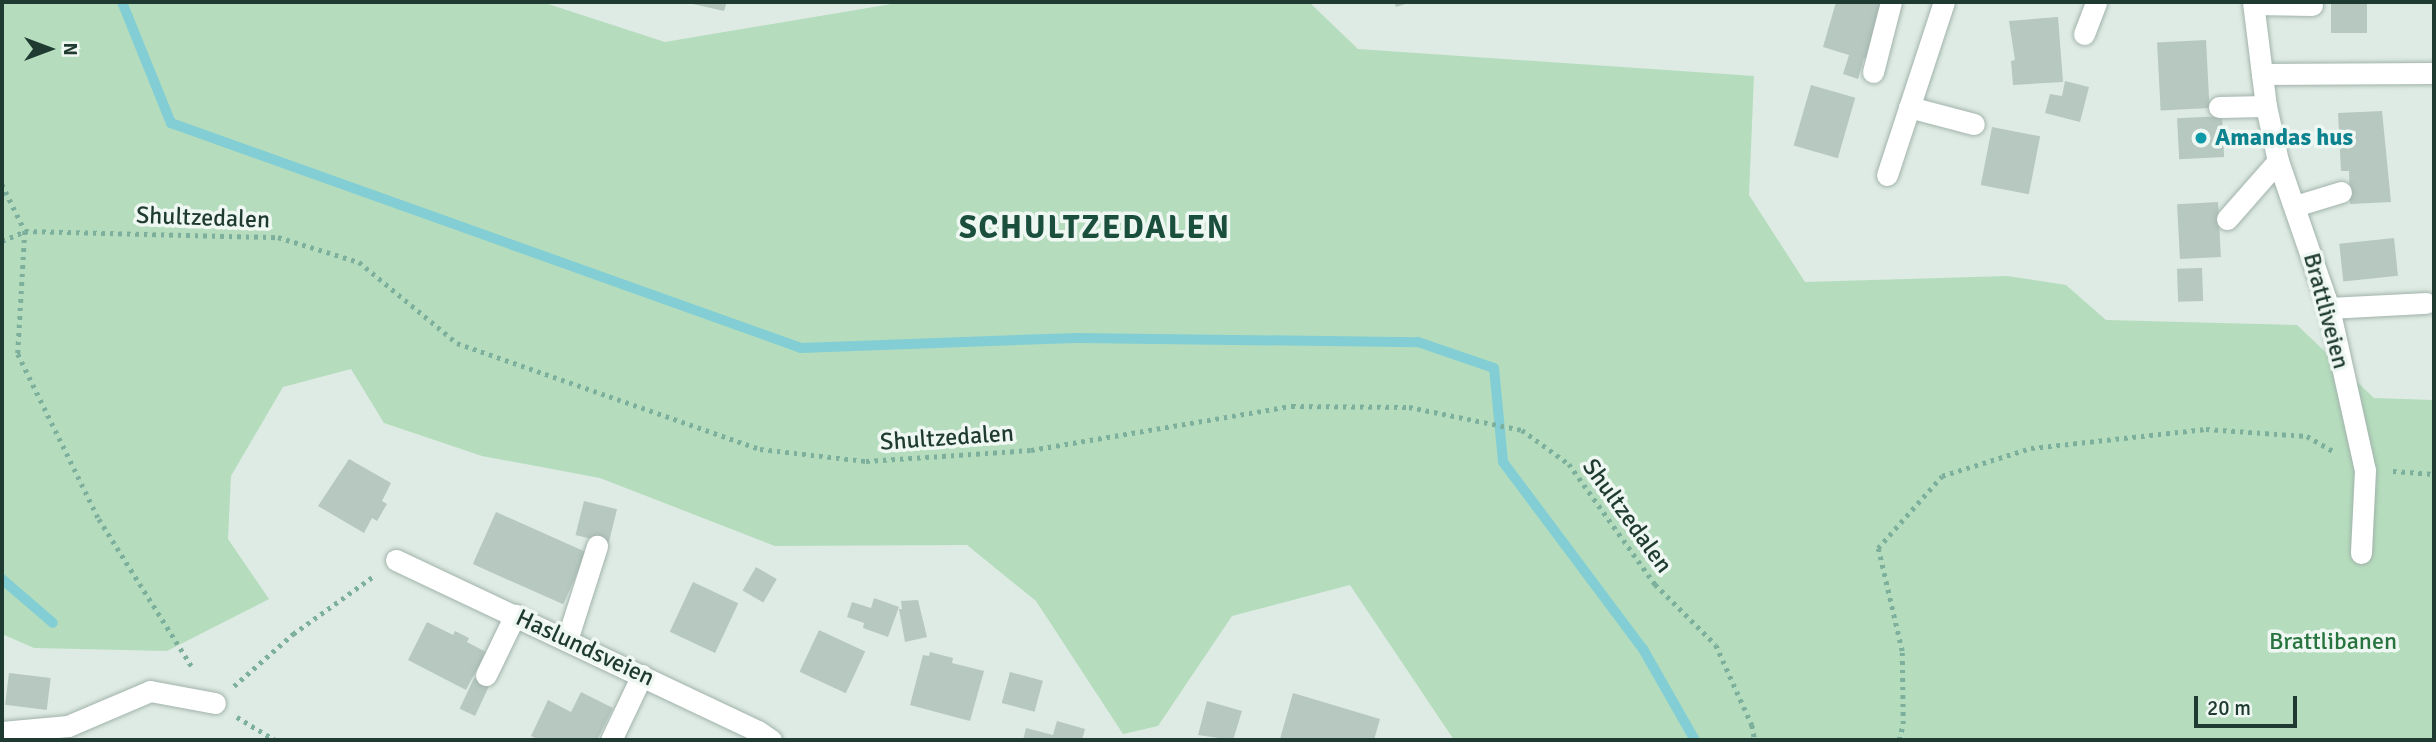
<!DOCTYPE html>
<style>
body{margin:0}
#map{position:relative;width:2436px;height:742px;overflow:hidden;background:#deebe4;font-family:Signika,sans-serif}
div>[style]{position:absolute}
.green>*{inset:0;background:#b5ddbd}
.stream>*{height:10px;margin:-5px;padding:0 5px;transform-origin:5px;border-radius:5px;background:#82ced4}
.building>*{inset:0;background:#b6c8c0;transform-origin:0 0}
.path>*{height:4.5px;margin-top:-2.25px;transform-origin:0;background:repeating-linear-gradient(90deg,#7db09c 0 3.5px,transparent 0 8.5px)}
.roads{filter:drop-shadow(0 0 2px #a1b3ab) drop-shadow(0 0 2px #a1b3ab)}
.minor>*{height:21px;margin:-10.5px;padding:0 10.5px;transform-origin:10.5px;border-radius:10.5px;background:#fff}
.dots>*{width:19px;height:19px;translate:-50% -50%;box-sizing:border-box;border:4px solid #eff7f2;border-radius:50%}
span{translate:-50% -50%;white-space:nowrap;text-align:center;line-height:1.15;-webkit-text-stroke:7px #eff7f2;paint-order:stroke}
.culture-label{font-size:24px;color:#0d838f;font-weight:700}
.left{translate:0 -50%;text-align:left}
.street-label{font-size:24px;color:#1f3b31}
.park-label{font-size:24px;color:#27743e}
.district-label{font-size:32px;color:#1a4e3d;font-weight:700;letter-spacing:2px}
.frame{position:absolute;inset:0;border:4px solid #1f3b31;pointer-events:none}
.north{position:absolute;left:14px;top:14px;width:70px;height:70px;-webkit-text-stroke:5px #eff7f2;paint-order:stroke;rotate:90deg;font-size:19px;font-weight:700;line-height:28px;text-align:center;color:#1f3b31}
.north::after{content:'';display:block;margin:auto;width:24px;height:32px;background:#1f3b31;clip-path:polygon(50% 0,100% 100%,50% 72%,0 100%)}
.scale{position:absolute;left:2194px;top:696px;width:103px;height:32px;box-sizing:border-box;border:4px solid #1f3b31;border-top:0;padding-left:9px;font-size:21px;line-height:24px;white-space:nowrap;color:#1f3b31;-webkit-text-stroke:5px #eff7f2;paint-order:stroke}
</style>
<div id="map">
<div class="green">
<i style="clip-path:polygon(2px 2px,542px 2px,665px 42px,903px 2px,1309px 2px,1358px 49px,1754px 76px,1749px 195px,1805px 282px,2007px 276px,2066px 285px,2106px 320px,2297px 325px,2374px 398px,2434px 400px,2434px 740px,1454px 740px,1350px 585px,1232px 616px,1158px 726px,1123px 734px,1036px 601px,967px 545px,775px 546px,600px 478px,482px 456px,384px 423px,351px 369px,283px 387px,231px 476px,228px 539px,269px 599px,167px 651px,34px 648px,2px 634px)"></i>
</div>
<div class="stream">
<i style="left:122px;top:2px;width:131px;rotate:68deg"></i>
<i style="left:171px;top:123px;width:669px;rotate:19.65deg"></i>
<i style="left:801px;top:348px;width:276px;rotate:-2.1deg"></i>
<i style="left:1077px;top:338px;width:341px;rotate:0.7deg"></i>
<i style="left:1418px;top:342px;width:80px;rotate:18.9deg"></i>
<i style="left:1494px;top:368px;width:94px;rotate:84.5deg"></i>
<i style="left:1503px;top:462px;width:234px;rotate:53.2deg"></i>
<i style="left:1643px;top:649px;width:105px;rotate:60.3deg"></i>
<i style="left:2px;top:579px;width:67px;rotate:40.8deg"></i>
</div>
<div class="building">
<i style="clip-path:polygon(684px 2px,727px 2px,724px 11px)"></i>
<i style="clip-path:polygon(1394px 2px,1412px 2px,1396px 7px)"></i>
<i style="clip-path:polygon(1836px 2px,1885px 2px,1868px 60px,1864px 58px,1858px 79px,1843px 74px,1849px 55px,1823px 47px)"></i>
<i style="left:2331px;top:2px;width:36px;height:31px"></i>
<i style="clip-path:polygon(2058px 17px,2063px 82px,2013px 85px,2011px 61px,2015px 60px,2009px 21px)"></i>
<i style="left:2206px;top:40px;width:68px;height:49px;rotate:87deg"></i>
<i style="clip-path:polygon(2065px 81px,2089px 87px,2080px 122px,2045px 113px,2050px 94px,2062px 96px)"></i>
<i style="left:1811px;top:85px;width:46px;height:63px;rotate:16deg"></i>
<i style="clip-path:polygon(2382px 111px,2391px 202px,2350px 204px,2349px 171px,2341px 171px,2338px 113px)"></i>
<i style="left:2222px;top:116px;width:41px;height:45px;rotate:87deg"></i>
<i style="left:1992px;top:127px;width:49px;height:59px;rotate:11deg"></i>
<i style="left:2218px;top:202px;width:55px;height:41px;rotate:87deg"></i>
<i style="left:2394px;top:238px;width:38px;height:55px;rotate:84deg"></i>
<i style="left:2202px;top:268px;width:33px;height:25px;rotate:88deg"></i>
<i style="clip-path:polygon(349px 459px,391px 483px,382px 501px,387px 504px,377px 521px,372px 518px,364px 533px,318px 506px)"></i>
<i style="left:584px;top:501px;width:34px;height:35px;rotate:14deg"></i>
<i style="left:496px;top:512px;width:99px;height:57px;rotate:24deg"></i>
<i style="left:756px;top:567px;width:24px;height:27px;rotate:30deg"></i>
<i style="left:693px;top:582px;width:50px;height:55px;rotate:25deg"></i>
<i style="clip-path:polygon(874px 598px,899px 607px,888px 637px,863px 628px,864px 623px,847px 617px,852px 602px,871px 608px)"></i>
<i style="clip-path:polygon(918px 600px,927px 637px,905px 642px,899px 609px,902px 609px,901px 601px)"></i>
<i style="clip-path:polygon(427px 622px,453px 635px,455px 631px,469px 638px,467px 642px,486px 652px,466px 690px,408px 660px)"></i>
<i style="left:819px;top:630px;width:51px;height:46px;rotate:25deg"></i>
<i style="clip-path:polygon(930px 652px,953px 658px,952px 663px,984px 671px,970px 721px,910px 705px,923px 655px,929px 656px)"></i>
<i style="left:1010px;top:672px;width:34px;height:32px;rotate:15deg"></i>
<i style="left:9px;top:673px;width:42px;height:32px;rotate:7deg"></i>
<i style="left:474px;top:678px;width:17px;height:34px;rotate:25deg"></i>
<i style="clip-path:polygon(581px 692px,613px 708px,597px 740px,539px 740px,531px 736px,548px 700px,571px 712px)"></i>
<i style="clip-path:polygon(1293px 693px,1380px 719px,1374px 740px,1280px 739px)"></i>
<i style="clip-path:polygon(1207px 701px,1242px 711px,1233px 740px,1198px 735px)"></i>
<i style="clip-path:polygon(1057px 721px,1085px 729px,1082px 740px,1023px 740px,1026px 728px,1053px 735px)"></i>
</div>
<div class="path">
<i style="left:2px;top:184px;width:52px;rotate:63.9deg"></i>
<i style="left:25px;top:231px;width:123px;rotate:93.3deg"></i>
<i style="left:18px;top:354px;width:184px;rotate:63.9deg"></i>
<i style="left:99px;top:519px;width:178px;rotate:57.8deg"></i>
<i style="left:2px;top:241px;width:25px;rotate:-23deg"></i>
<i style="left:25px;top:231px;width:253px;rotate:1.4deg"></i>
<i style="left:278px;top:237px;width:85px;rotate:17.2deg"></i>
<i style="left:359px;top:262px;width:127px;rotate:39.6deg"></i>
<i style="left:457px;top:343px;width:321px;rotate:19.3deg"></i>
<i style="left:760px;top:449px;width:107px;rotate:6.5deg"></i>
<i style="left:866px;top:461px;width:165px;rotate:-3.8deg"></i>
<i style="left:1031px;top:450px;width:265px;rotate:-9.6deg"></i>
<i style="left:1292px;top:406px;width:117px;rotate:0.5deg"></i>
<i style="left:1409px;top:407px;width:115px;rotate:11.5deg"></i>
<i style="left:1522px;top:430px;width:58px;rotate:35.9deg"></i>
<i style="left:1569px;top:464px;width:148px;rotate:54.4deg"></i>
<i style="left:1655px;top:584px;width:86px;rotate:45deg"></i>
<i style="left:1716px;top:645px;width:88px;rotate:65.8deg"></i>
<i style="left:1752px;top:725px;width:15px;rotate:79deg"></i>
<i style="left:2393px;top:471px;width:41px;rotate:4.2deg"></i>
<i style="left:234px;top:686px;width:79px;rotate:-41.4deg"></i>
<i style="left:293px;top:634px;width:101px;rotate:-35.7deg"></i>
<i style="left:237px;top:717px;width:44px;rotate:31.2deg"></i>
<i style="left:1899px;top:740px;width:16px;rotate:-76deg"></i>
<i style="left:1903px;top:724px;width:73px;rotate:-90.8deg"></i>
<i style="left:1902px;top:651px;width:106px;rotate:-103.1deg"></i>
<i style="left:1878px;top:548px;width:96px;rotate:-48.4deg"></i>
<i style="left:1942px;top:476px;width:93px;rotate:-17.5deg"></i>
<i style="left:2031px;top:448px;width:176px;rotate:-6.2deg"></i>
<i style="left:2206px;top:429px;width:101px;rotate:4deg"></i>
<i style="left:2307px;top:436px;width:30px;rotate:30deg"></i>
</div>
<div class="roads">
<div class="minor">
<i style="left:2253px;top:2px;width:105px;rotate:82.9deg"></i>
<i style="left:2266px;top:106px;width:56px;rotate:77.7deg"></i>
<i style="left:2278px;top:161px;width:156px;rotate:70.9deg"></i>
<i style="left:2329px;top:308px;width:166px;rotate:77.5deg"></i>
<i style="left:2365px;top:470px;width:83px;rotate:92.8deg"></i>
<i style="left:2254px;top:4px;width:58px;rotate:1deg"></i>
<i style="left:2084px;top:34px;width:34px;rotate:-69deg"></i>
<i style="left:1873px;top:72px;width:72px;rotate:-75.6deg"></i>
<i style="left:2262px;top:74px;width:172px;rotate:-0.3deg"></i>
<i style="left:1909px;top:107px;width:67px;rotate:14.7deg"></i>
<i style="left:2219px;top:107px;width:47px;rotate:-1.2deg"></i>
<i style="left:1887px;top:175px;width:182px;rotate:-71.8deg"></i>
<i style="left:2295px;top:206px;width:48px;rotate:-16.9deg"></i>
<i style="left:2227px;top:219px;width:77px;rotate:-48.7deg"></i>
<i style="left:2329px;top:308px;width:97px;rotate:-3deg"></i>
<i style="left:396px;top:560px;width:400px;rotate:25.3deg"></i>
<i style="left:758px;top:731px;width:16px;rotate:35deg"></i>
<i style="left:567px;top:640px;width:99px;rotate:-72.3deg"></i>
<i style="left:486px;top:675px;width:67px;rotate:-64.2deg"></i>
<i style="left:2px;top:732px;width:66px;rotate:-5.2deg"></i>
<i style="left:68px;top:726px;width:89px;rotate:-23.1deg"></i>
<i style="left:150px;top:691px;width:66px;rotate:10.5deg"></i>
<i style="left:611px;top:740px;width:72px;rotate:-64.5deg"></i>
</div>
</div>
<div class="dots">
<i style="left:2201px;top:138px;background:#0f9aa8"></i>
</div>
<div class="culture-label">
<span class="left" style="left:2215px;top:138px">Amandas hus</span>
</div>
<div class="street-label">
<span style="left:203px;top:218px;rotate:2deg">Shultzedalen</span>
<span style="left:2326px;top:311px;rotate:75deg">Brattliveien</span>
<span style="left:947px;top:438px;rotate:-4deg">Shultzedalen</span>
<span style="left:1627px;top:516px;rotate:54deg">Shultzedalen</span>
<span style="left:585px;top:648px;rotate:25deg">Haslundsveien</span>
</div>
<div class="park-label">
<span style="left:2333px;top:642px">Brattlibanen</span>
</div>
<div class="district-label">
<span style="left:1095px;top:228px">SCHULTZEDALEN</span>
</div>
<div class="frame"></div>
<div class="north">N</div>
<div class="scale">20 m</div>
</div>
